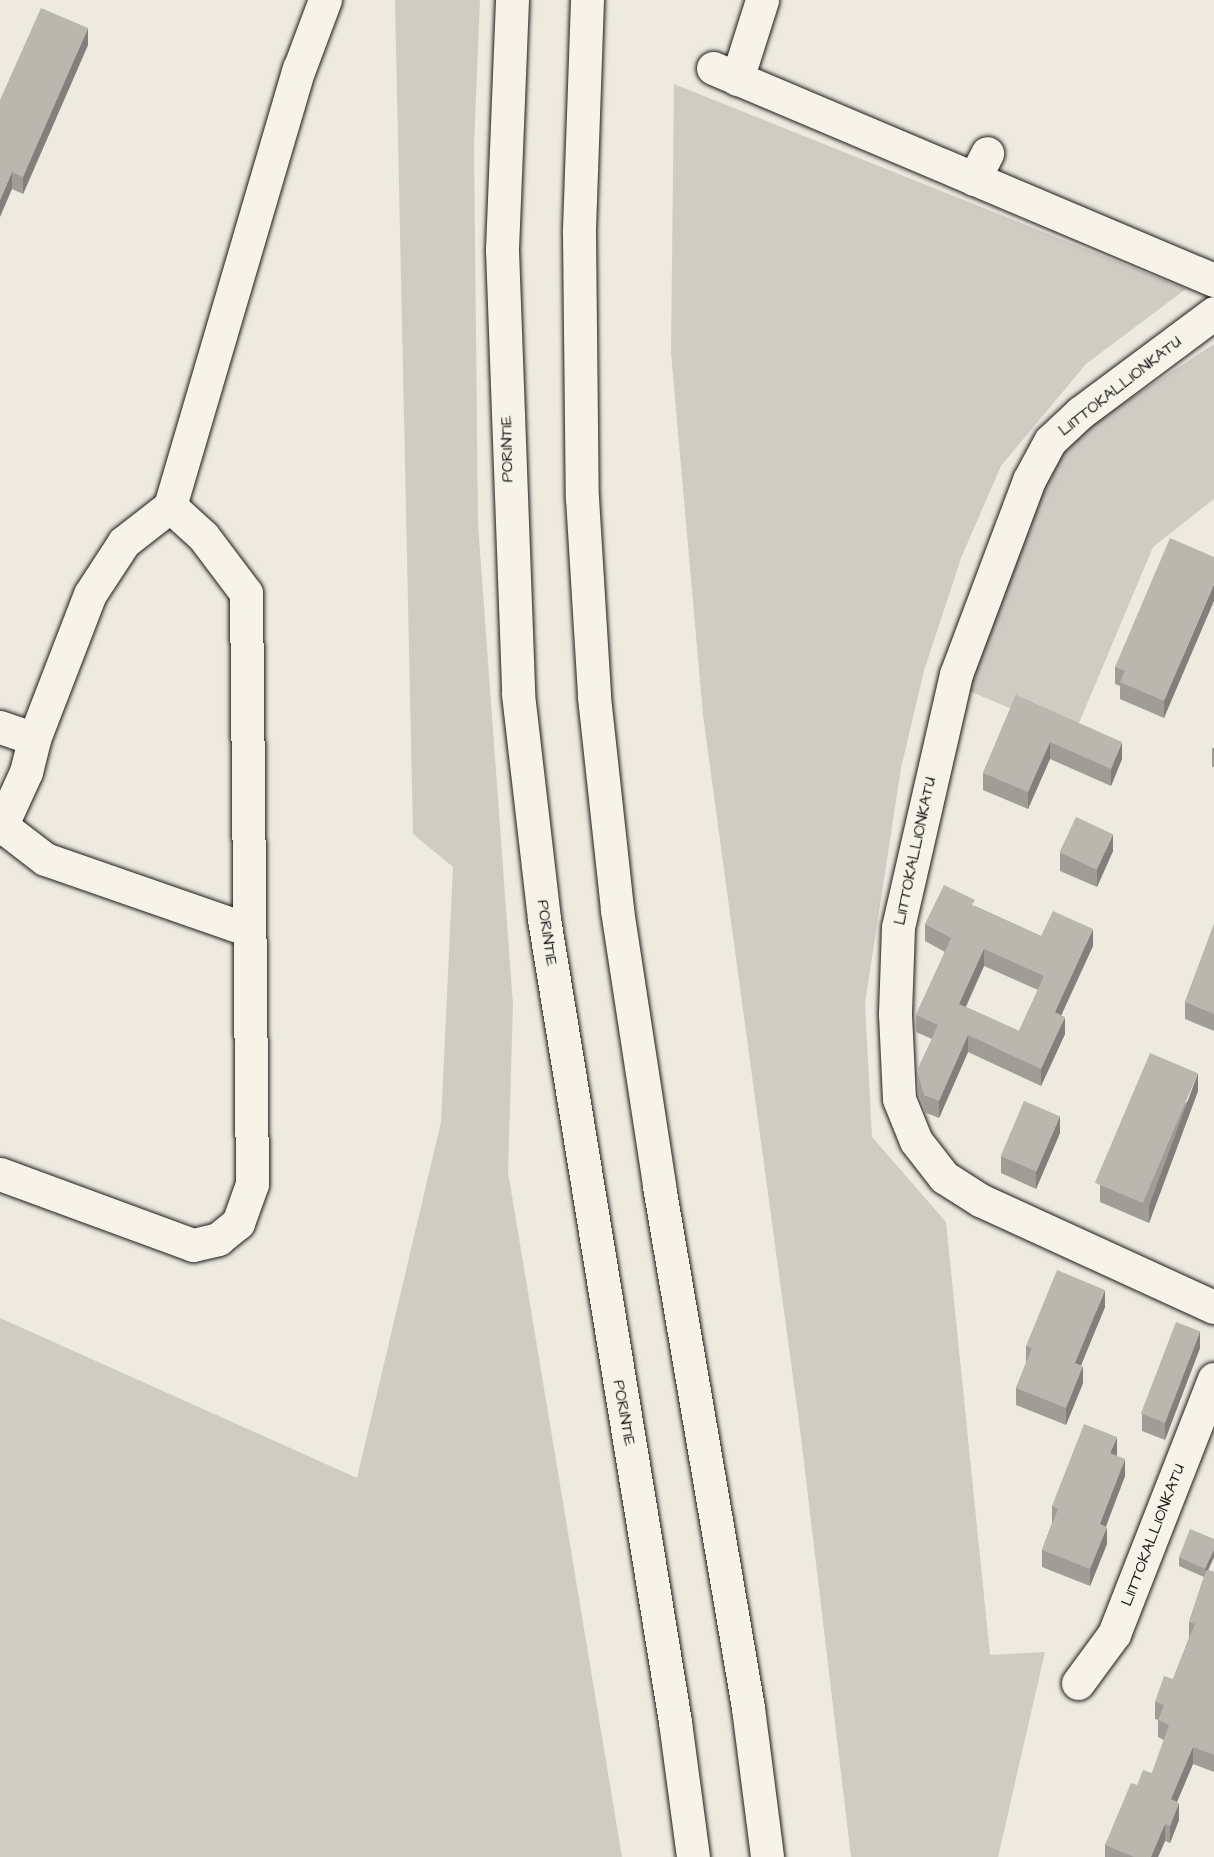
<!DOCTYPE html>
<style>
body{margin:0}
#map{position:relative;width:1214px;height:1857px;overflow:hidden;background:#eeeae0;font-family:"Architects Daughter",sans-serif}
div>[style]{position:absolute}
.green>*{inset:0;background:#cfccc3}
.roads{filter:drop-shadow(0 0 2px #1c1c1c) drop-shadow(0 0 2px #1c1c1c)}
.minor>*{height:33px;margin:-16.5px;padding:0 16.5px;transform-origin:16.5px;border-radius:16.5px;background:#f7f3e8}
.highway>*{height:33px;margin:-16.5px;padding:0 16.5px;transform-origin:16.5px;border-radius:16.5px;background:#f7f3e8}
.wall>*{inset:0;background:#a09d96;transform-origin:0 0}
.shaded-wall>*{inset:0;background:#82807a}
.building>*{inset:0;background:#bab7af;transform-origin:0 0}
span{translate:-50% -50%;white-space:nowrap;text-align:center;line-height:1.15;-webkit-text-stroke:4.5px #f7f3e8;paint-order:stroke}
.street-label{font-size:16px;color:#1c1c1c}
</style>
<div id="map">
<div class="green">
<i style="clip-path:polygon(395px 0,480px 0,474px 145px,478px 524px,513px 1005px,508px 1172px,622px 1857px,0 1857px,0 1318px,357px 1478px,441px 1122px,453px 867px,413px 834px)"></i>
<i style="clip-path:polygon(674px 84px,1186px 289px,1086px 364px,1001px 466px,961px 558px,924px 671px,901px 768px,865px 1003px,872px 1137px,946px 1222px,990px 1655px,1045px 1652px,998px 1857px,851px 1857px,800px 1429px,703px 715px,671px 353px)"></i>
<i style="clip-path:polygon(1214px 344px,1214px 499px,1153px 547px,1074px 735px,962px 688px,1049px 473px,1063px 450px,1090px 425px)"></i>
</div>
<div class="roads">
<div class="minor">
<i style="left:713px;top:68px;width:544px;rotate:22.94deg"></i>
<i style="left:737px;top:79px;width:83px;rotate:-72.4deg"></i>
<i style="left:974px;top:179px;width:29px;rotate:-63deg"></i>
<i style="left:1214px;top:313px;width:166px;rotate:143.3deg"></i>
<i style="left:1081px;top:412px;width:42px;rotate:136.9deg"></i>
<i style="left:1050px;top:441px;width:44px;rotate:118.3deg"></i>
<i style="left:1029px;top:480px;width:207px;rotate:110.6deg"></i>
<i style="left:956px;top:674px;width:260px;rotate:102.9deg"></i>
<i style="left:898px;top:927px;width:87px;rotate:92deg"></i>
<i style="left:895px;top:1014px;width:85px;rotate:87.3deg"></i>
<i style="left:899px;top:1099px;width:45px;rotate:68deg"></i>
<i style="left:916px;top:1141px;width:46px;rotate:52.1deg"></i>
<i style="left:944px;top:1177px;width:43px;rotate:32.6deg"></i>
<i style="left:980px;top:1200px;width:257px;rotate:24.6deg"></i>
<i style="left:0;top:727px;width:36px;rotate:19deg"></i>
<i style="left:34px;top:739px;width:155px;rotate:-68.9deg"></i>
<i style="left:90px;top:594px;width:62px;rotate:-56.8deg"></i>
<i style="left:124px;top:542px;width:58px;rotate:-38deg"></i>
<i style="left:170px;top:506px;width:456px;rotate:-73.6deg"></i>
<i style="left:299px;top:69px;width:74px;rotate:-69.4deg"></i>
<i style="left:2px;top:826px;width:54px;rotate:37.5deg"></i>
<i style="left:45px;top:859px;width:216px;rotate:19.2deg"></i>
<i style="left:0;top:829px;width:63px;rotate:-65.5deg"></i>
<i style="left:26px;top:772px;width:34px;rotate:-76deg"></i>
<i style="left:0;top:1174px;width:206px;rotate:20.2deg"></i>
<i style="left:193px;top:1245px;width:26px;rotate:-13deg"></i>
<i style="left:218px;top:1239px;width:26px;rotate:-39deg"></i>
<i style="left:238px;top:1223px;width:41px;rotate:-70.3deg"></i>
<i style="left:252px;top:1184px;width:591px;rotate:-90.58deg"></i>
<i style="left:246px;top:593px;width:71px;rotate:-127deg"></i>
<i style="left:203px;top:536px;width:45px;rotate:-137.7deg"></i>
<i style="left:1078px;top:1683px;width:61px;rotate:-53.7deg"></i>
<i style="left:1114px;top:1634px;width:274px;rotate:-68.6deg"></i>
</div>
<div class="highway">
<i style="left:512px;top:0;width:250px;rotate:92.3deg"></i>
<i style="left:502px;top:250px;width:444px;rotate:87.9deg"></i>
<i style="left:518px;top:694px;width:226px;rotate:83.4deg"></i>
<i style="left:544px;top:919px;width:814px;rotate:80.73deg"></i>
<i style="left:675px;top:1722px;width:136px;rotate:82.4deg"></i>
<i style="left:587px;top:0;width:233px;rotate:92deg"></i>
<i style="left:579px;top:233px;width:265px;rotate:89.4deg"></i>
<i style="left:582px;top:498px;width:199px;rotate:86.5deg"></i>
<i style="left:594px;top:697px;width:214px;rotate:83.8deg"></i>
<i style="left:617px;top:910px;width:279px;rotate:81.3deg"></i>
<i style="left:659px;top:1186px;width:530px;rotate:80.32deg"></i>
<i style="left:748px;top:1708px;width:150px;rotate:82.7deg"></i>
</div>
</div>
<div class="wall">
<i style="clip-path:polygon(88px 45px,23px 194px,12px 189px,0 100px)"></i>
<i style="clip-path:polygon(1214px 557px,1164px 718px,1120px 699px,1120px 686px,1115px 684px,1115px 667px)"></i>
<i style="clip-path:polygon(1016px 695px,1122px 759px,1111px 786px,1050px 759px,1028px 809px,983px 790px,983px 773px)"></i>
<i style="left:1214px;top:748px;width:19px;height:2px;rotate:90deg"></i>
<i style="clip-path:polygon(1113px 851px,1097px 887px,1060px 871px,1060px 853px)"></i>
<i style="clip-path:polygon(evenodd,975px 906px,1041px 936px,1093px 946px,1061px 1015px,1065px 1034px,1041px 1086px,968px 1052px,939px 1118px,924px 1112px,917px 1088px,917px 1071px,932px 1039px,916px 1032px,916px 1015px,945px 952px,925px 941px,925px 924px,975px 906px,984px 966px,1038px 990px,1019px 1031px,966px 1007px,984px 966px)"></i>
<i style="clip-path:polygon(1214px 924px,1214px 1031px,1185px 1019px,1185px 1002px)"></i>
<i style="clip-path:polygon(1198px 1091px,1149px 1223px,1100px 1202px,1100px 1185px)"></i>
<i style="clip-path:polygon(1060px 1133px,1036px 1189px,1001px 1173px,1001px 1156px)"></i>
<i style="clip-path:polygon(1105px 1307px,1081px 1365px,1083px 1383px,1066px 1425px,1016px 1405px,1016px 1388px,1026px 1363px,1026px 1346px)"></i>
<i style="clip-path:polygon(1200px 1348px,1165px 1440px,1142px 1431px,1142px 1414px)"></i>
<i style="clip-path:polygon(1117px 1454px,1117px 1455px,1125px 1476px,1106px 1527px,1107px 1544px,1090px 1586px,1042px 1567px,1042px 1550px,1052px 1523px,1052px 1506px)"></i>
<i style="clip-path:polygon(1179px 1557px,1214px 1557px,1208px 1570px,1214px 1572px,1214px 1772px,1193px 1764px,1177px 1802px,1179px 1820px,1170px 1843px,1165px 1841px,1158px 1857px,1105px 1857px,1105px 1845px,1137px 1785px,1152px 1773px,1164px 1740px,1158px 1737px,1158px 1720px,1155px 1719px,1155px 1702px,1173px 1679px,1189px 1638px,1189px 1622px,1204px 1577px,1179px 1566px)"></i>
</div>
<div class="shaded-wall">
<i style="clip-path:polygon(88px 28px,88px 45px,23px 194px,23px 177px)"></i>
<i style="clip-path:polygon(12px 172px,12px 189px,0 217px,0 200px)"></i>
<i style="clip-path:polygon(1214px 584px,1214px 601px,1164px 718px,1164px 701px)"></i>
<i style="clip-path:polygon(1050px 742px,1050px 759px,1028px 809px,1028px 792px)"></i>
<i style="clip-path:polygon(1122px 742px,1122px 759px,1111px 786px,1111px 769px)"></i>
<i style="clip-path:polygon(1113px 834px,1113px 851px,1097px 887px,1097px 870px)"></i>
<i style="clip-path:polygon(1093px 929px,1093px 946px,1055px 1029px,1055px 1012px)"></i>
<i style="clip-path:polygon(984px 949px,984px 966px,959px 1021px,959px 1004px)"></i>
<i style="clip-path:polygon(1065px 1017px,1065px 1034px,1041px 1086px,1041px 1069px)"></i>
<i style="clip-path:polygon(968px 1035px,968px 1052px,939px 1118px,939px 1101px)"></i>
<i style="clip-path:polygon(1198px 1073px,1198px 1091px,1149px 1223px,1149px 1206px)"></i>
<i style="clip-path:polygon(1060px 1116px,1060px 1133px,1036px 1189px,1036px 1172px)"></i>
<i style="clip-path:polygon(1105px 1290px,1105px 1307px,1075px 1380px,1075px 1363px)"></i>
<i style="clip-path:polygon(1200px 1331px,1200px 1348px,1165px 1440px,1165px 1423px)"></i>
<i style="clip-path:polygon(1083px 1366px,1083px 1383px,1066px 1425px,1066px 1408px)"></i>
<i style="clip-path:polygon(1117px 1437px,1117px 1454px,1110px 1470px,1110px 1453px)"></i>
<i style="clip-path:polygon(1125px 1459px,1125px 1476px,1100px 1541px,1100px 1524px)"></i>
<i style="clip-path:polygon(1107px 1527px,1107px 1544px,1090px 1586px,1090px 1569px)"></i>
<i style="clip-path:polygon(1214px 1549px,1214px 1557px,1205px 1577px,1205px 1569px)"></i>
<i style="clip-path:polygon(1193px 1747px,1193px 1764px,1171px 1816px,1171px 1799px)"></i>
<i style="clip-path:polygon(1179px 1803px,1179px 1820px,1170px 1843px,1170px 1826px)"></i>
<i style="clip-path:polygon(1165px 1824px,1165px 1841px,1158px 1857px,1151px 1857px)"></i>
</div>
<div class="building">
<i style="clip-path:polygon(41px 8px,88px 28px,23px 177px,12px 172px,0 200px,0 100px)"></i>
<i style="clip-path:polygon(1170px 538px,1214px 557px,1214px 584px,1164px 701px,1120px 682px,1125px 671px,1115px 667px)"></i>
<i style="clip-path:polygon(1016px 695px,1122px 742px,1111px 769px,1050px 742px,1028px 792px,983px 773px)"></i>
<i style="left:1076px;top:817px;width:41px;height:39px;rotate:25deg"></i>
<i style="clip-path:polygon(evenodd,944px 885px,975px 900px,972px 905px,1041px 936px,1053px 911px,1093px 929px,1055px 1012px,1065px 1017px,1041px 1069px,968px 1035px,939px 1101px,924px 1095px,917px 1071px,938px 1025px,916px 1015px,951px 938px,925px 924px,944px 885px,984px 949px,1044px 976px,1019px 1031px,959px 1004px,984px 949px)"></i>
<i style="clip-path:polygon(1214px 924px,1214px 1014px,1185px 1002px)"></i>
<i style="left:1150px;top:1053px;width:52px;height:141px;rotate:23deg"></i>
<i style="left:1024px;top:1101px;width:39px;height:60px;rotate:23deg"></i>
<i style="clip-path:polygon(1057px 1270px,1105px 1290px,1075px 1363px,1083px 1366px,1066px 1408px,1016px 1388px,1032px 1348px,1026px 1346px)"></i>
<i style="left:1176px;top:1322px;width:26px;height:98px;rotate:21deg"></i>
<i style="clip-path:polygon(1084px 1424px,1117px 1437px,1110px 1453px,1125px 1459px,1100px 1524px,1107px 1527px,1090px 1569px,1042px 1550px,1058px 1509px,1052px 1506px)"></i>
<i style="clip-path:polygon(1190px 1529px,1214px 1539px,1214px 1549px,1205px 1569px,1179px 1557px)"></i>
<i style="clip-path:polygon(1206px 1570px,1214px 1572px,1214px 1755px,1193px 1747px,1171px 1799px,1179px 1803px,1170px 1826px,1165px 1824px,1151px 1857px,1134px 1857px,1105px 1845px,1131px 1783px,1137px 1785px,1143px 1770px,1152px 1773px,1169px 1725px,1158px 1720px,1164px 1705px,1155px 1702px,1164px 1676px,1173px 1679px,1195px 1624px,1189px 1622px)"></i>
</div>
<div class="street-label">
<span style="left:1120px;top:386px;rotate:-38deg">LIITTOKALLIONKATU</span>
<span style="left:507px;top:449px;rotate:-91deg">PORINTIE</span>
<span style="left:915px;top:851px;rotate:-78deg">LIITTOKALLIONKATU</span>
<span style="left:547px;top:933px;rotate:82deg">PORINTIE</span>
<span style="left:624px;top:1413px;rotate:80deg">PORINTIE</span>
<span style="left:1153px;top:1535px;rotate:-69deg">LIITTOKALLIONKATU</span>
</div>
</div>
